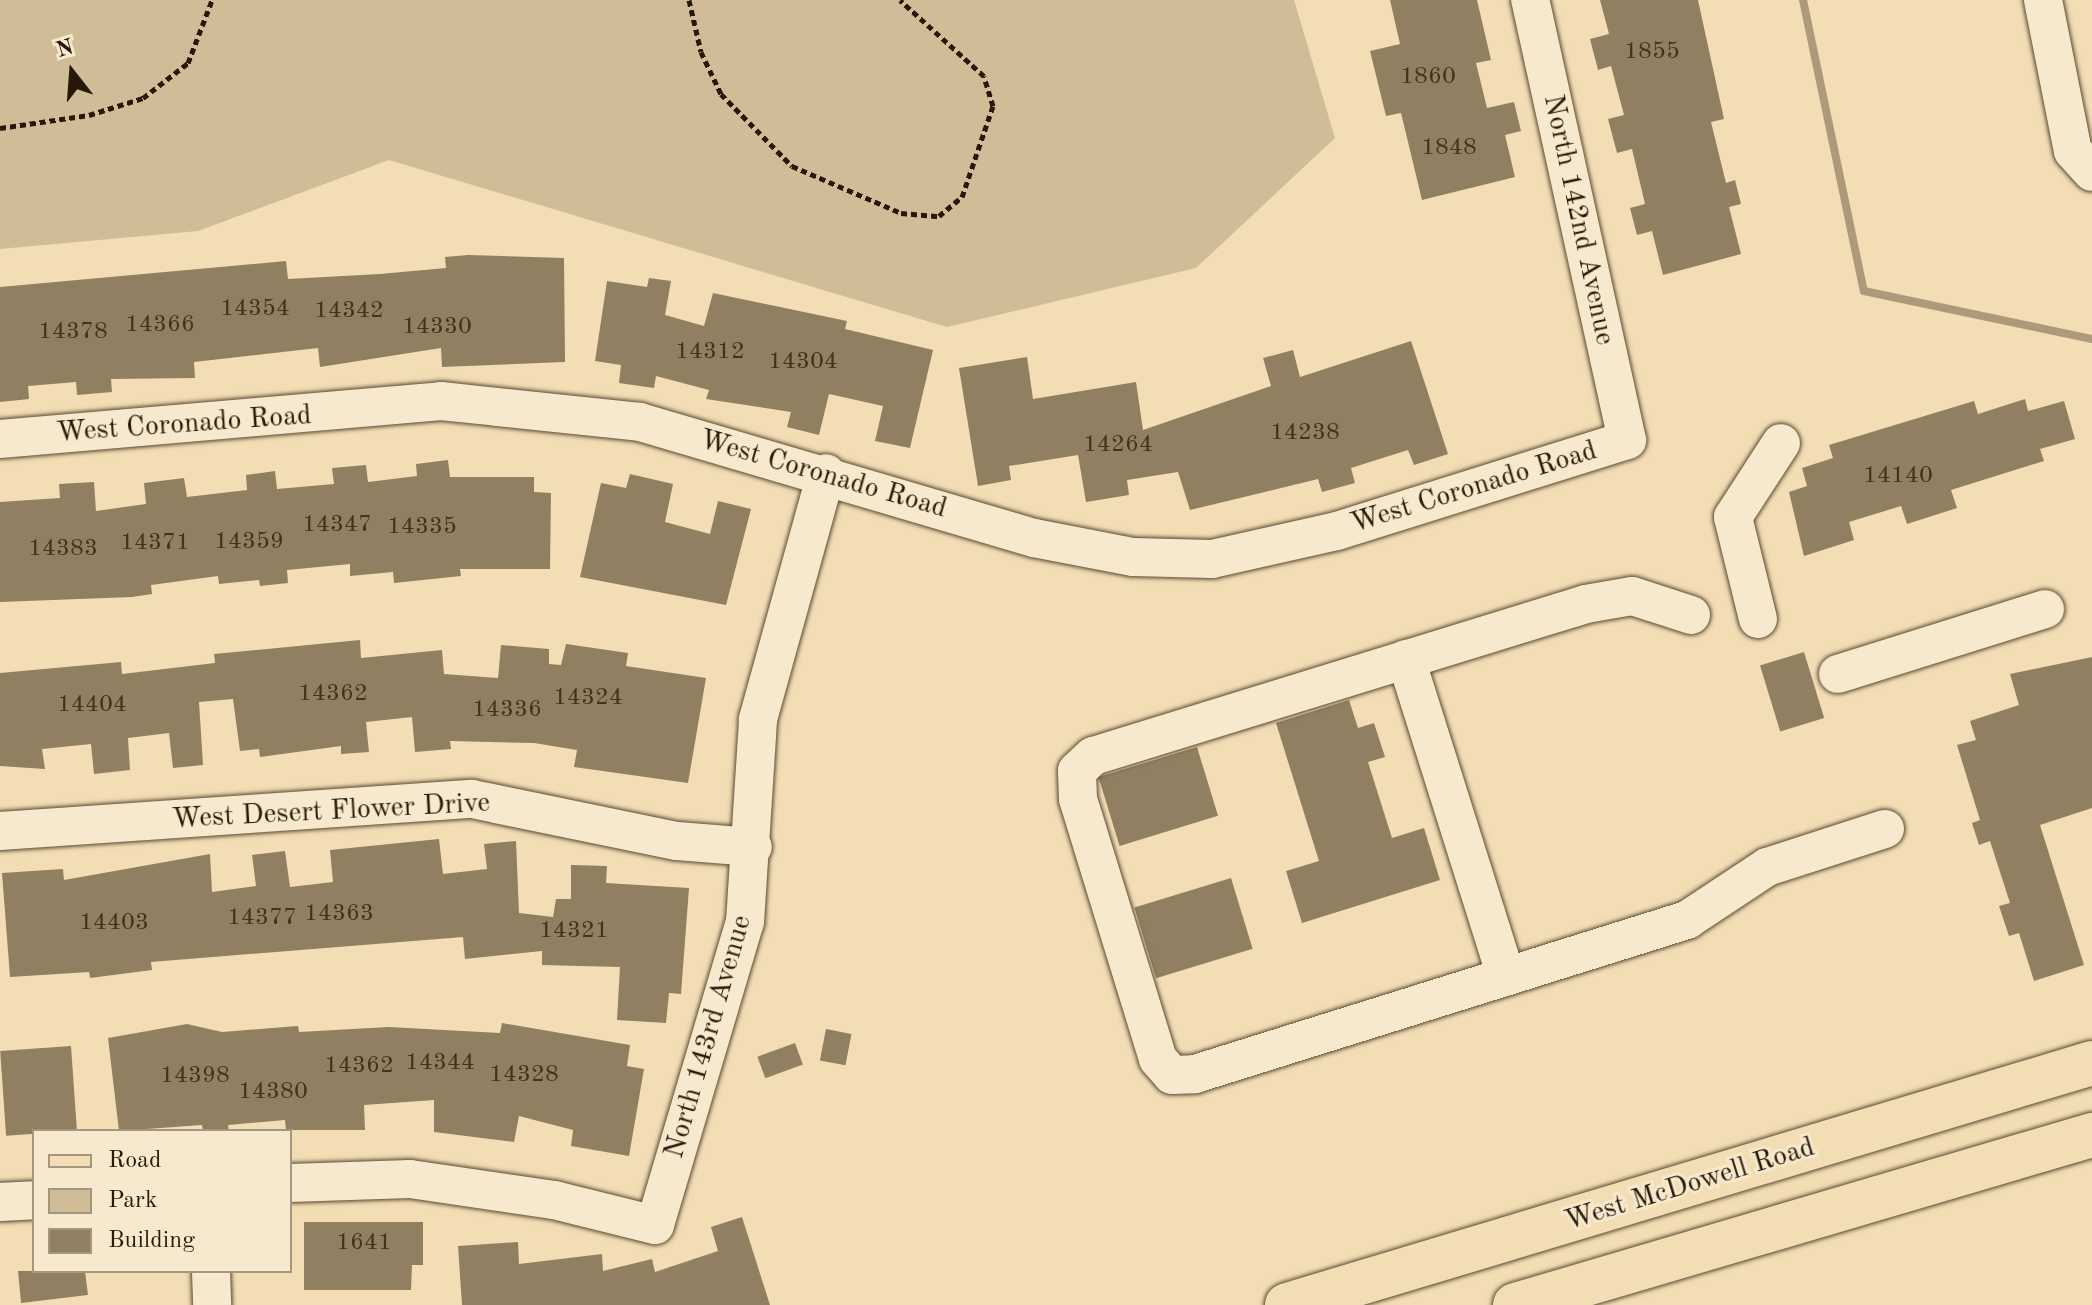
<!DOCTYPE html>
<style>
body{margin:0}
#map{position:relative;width:2092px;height:1305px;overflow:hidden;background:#f3ddb4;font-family:"Old Standard TT",serif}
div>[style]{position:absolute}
.green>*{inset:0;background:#d0bc97}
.stream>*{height:8px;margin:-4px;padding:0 4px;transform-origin:4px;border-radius:4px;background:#ae9a7a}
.building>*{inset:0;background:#917f61;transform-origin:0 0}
.path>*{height:5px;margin-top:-2.5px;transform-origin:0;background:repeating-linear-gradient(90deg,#271908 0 6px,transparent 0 10px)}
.roads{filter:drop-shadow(0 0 2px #5a4a33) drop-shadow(0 0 2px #5a4a33)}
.minor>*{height:38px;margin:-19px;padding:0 19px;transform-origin:19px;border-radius:19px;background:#f7e9ce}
.major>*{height:44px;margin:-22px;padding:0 22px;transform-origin:22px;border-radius:22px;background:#f3ddb4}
span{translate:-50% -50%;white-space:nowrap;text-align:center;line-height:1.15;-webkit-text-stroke:6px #f7e9ce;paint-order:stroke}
.number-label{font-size:24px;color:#42321e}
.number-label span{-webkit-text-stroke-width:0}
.street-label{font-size:28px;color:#271908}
.legend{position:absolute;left:32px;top:1129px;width:260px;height:144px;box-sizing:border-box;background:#f7e9ce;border:2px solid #a4967f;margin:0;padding:10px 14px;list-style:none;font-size:24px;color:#271908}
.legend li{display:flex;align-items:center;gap:16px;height:40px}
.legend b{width:40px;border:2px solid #a4967f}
.north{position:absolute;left:32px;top:32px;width:80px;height:80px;-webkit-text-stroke:6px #f7e9ce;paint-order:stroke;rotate:343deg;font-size:22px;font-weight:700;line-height:32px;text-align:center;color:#271908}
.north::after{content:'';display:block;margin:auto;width:28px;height:36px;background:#271908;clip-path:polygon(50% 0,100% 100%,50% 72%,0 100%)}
</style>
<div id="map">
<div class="green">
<i style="clip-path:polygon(0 0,1294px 0,1335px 138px,1196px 268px,947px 327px,389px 160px,198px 231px,0 249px)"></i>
</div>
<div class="stream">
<i style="left:1803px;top:0;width:297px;rotate:78.2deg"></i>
<i style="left:1864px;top:291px;width:233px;rotate:11.9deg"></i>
</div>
<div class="building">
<i style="clip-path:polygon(1390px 0,1477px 0,1491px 60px,1476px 63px,1487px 108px,1514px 102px,1521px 131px,1505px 135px,1515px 177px,1422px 200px,1401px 113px,1386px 116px,1370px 51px,1400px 44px)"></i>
<i style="clip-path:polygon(1600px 0,1698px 0,1724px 119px,1711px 122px,1726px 183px,1735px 180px,1741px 204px,1729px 207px,1741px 254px,1663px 275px,1652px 231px,1637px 235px,1630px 208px,1645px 204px,1632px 149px,1617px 153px,1608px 119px,1624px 115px,1611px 66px,1598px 70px,1590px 39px,1609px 34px)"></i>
<i style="clip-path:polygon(468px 255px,564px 258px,565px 362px,442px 367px,441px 348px,320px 367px,318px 348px,194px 362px,195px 378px,111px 379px,112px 392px,77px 395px,76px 382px,28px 386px,29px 399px,0 402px,0 287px,286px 261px,288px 279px,380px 274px,446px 268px,445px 257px)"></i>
<i style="clip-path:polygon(649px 278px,671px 281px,665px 315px,704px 326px,713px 293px,847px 321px,845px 329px,933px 350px,910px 448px,875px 441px,883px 406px,829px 394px,819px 435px,787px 427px,791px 412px,706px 399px,709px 390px,656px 376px,654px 388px,619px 383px,621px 365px,595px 361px,607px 281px,647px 287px)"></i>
<i style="clip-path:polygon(1411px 341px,1448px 454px,1414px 465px,1408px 450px,1351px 468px,1355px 483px,1322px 492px,1318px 479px,1190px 510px,1178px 472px,1127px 480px,1129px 495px,1086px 502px,1078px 455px,1009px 466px,1011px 480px,978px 486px,959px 368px,1027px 357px,1033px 399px,1136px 382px,1143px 430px,1271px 386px,1263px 358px,1293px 350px,1300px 377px)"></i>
<i style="clip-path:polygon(2025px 399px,2028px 411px,2064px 401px,2075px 439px,2040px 449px,2044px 461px,1951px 490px,1957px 508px,1907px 524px,1901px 506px,1849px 522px,1854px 540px,1804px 556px,1789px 492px,1807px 486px,1802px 468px,1833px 458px,1829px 445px,1974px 401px,1978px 414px)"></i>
<i style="clip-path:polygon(448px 460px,450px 477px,534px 477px,534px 492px,551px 493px,550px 569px,460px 569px,461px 576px,394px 583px,393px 572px,350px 576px,350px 564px,287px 570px,288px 583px,260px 586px,259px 580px,219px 584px,218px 576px,151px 585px,152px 594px,132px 597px,0 602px,0 502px,60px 498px,59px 484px,94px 482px,96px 511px,146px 504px,144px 483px,184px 478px,187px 497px,247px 490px,246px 475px,275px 471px,277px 489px,334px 484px,332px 468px,366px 465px,368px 482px,417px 476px,416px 464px)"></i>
<i style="clip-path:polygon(630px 474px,673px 484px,665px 522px,710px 534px,718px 501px,751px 509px,726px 605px,580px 577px,601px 483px,626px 488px)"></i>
<i style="clip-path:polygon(360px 640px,361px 658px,442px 650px,444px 674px,498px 678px,501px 645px,549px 649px,549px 664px,561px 665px,566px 644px,628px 653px,626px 666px,706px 678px,688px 783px,574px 767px,577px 750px,534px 743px,450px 741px,451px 749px,415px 752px,412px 717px,366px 722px,369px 752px,341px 754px,341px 746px,260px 757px,259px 749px,240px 751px,233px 699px,199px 702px,203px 765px,173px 768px,169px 733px,128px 738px,130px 770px,94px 774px,91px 744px,42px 749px,45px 769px,0 766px,0 673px,121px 662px,122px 674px,215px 663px,214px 654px)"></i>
<i style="left:1804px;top:652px;width:69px;height:46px;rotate:73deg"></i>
<i style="clip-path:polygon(2092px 657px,2092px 808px,2040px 825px,2084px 965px,2034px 981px,2019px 933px,2009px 936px,1999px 906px,2010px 903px,1990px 841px,1979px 845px,1972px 823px,1980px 820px,1957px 745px,1976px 740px,1970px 721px,2019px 705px,2010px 674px)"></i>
<i style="clip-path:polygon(1349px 700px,1358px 728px,1374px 723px,1385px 757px,1368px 762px,1392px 838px,1424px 828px,1440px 880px,1302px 923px,1286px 871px,1319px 861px,1276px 723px)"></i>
<i style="left:1197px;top:747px;width:72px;height:103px;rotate:73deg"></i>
<i style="clip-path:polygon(439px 839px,443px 874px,487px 869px,484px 844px,516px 841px,519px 913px,553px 917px,556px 899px,571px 899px,571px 865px,607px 866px,606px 883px,689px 888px,681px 994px,669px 993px,666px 1023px,617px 1020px,620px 967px,542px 965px,542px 951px,465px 959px,463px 937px,151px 962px,152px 970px,90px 978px,89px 972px,10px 977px,2px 873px,63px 869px,64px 880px,210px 854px,212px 892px,256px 886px,252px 855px,285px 851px,290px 887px,333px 882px,330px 850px)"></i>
<i style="left:1231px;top:878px;width:74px;height:101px;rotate:73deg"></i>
<i style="clip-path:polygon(502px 1023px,630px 1045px,627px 1066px,644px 1069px,629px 1156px,571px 1146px,573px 1130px,519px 1116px,514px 1142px,434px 1132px,434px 1100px,364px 1105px,365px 1130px,286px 1130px,285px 1120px,228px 1125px,229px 1131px,203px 1131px,202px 1125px,119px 1131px,108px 1038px,187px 1024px,222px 1032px,298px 1026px,299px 1032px,389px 1027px,500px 1033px)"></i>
<i style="left:826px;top:1029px;width:26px;height:32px;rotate:11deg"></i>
<i style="left:795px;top:1043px;width:23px;height:40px;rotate:70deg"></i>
<i style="left:71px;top:1046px;width:85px;height:71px;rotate:86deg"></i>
<i style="clip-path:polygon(742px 1217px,770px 1305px,462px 1305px,458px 1246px,518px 1242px,519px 1264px,602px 1254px,603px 1271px,652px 1259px,655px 1272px,718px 1251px,711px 1227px)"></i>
<i style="clip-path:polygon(304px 1222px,423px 1222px,423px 1265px,412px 1265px,411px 1290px,304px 1290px)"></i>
<i style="clip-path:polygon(18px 1271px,85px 1271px,88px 1295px,21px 1303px)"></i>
</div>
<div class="path">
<i style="left:689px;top:0;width:53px;rotate:77deg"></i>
<i style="left:701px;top:52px;width:47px;rotate:64.5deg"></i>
<i style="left:721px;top:94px;width:101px;rotate:45.4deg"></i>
<i style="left:792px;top:166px;width:119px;rotate:23.3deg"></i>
<i style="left:901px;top:213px;width:38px;rotate:5deg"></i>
<i style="left:939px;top:216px;width:30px;rotate:-40deg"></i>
<i style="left:962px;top:197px;width:96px;rotate:-71.2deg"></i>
<i style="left:993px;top:106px;width:31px;rotate:-107deg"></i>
<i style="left:984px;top:76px;width:113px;rotate:-137.9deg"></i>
<i style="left:0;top:128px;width:90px;rotate:-8.3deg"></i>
<i style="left:89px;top:115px;width:57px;rotate:-17.5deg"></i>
<i style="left:143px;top:98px;width:57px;rotate:-37.9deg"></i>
<i style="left:188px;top:63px;width:67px;rotate:-69.1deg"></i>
</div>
<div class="roads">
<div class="minor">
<i style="left:2043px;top:0;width:154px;rotate:78.8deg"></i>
<i style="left:2073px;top:151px;width:28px;rotate:48deg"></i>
<i style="left:0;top:439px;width:443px;rotate:-4.9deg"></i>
<i style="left:441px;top:401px;width:200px;rotate:6deg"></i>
<i style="left:640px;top:422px;width:411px;rotate:16.4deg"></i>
<i style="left:1034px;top:538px;width:101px;rotate:10.9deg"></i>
<i style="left:1133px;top:557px;width:79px;rotate:1.5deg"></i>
<i style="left:1212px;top:559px;width:128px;rotate:-12.6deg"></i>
<i style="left:1337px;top:531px;width:304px;rotate:-17.4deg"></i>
<i style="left:1627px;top:440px;width:451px;rotate:-102.4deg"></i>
<i style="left:1691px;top:615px;width:62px;rotate:-162.1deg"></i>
<i style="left:1632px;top:596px;width:47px;rotate:170.1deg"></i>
<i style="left:1586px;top:604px;width:516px;rotate:162.86deg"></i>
<i style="left:1093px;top:756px;width:22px;rotate:137deg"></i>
<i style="left:1077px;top:771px;width:28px;rotate:88deg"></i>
<i style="left:1078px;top:799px;width:272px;rotate:72.9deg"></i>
<i style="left:1158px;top:1059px;width:21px;rotate:49deg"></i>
<i style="left:1172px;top:1075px;width:23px;rotate:-2deg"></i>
<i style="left:1195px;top:1074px;width:516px;rotate:-17.38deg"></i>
<i style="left:1687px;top:920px;width:96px;rotate:-33.5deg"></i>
<i style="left:1767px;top:867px;width:124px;rotate:-17.9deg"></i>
<i style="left:1758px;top:619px;width:105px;rotate:-103.8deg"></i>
<i style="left:1733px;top:517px;width:88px;rotate:-57deg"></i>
<i style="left:1406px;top:659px;width:333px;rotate:72.5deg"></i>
<i style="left:1838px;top:674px;width:217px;rotate:-17.4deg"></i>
<i style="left:0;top:831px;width:473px;rotate:-3.9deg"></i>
<i style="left:472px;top:799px;width:209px;rotate:11.6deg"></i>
<i style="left:677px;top:841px;width:76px;rotate:4.5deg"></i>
<i style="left:290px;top:1183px;width:120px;rotate:-1.9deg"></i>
<i style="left:410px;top:1179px;width:146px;rotate:8.3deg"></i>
<i style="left:554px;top:1200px;width:104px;rotate:13.9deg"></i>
<i style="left:655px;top:1225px;width:316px;rotate:-73.5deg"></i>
<i style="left:745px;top:922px;width:203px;rotate:-86.3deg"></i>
<i style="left:758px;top:719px;width:255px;rotate:-74.5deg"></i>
<i style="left:0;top:1202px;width:34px;rotate:-3deg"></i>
<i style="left:211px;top:1271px;width:34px;rotate:88deg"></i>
</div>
<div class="major">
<i style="left:1287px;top:1305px;width:841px;rotate:-16.73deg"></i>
<i style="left:1515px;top:1305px;width:602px;rotate:-16.42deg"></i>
</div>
</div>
<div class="number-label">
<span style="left:1652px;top:53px">1855</span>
<span style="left:1428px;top:78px">1860</span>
<span style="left:1449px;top:149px">1848</span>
<span style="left:255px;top:310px">14354</span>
<span style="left:349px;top:312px">14342</span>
<span style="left:160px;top:326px">14366</span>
<span style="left:437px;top:328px">14330</span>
<span style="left:73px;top:333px">14378</span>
<span style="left:710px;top:353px">14312</span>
<span style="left:803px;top:363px">14304</span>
<span style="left:1305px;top:434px">14238</span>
<span style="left:1118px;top:446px">14264</span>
<span style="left:1898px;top:477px">14140</span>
<span style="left:337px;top:526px">14347</span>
<span style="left:422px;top:528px">14335</span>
<span style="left:249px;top:543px">14359</span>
<span style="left:155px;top:544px">14371</span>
<span style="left:63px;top:550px">14383</span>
<span style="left:333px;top:695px">14362</span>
<span style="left:588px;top:699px">14324</span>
<span style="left:92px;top:706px">14404</span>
<span style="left:507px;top:711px">14336</span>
<span style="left:339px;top:915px">14363</span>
<span style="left:262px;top:919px">14377</span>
<span style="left:114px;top:924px">14403</span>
<span style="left:574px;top:932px">14321</span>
<span style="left:440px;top:1064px">14344</span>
<span style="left:359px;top:1067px">14362</span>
<span style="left:524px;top:1076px">14328</span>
<span style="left:195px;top:1077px">14398</span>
<span style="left:273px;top:1093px">14380</span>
<span style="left:364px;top:1244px">1641</span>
</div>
<div class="street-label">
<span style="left:1578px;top:220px;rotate:78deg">North 142nd Avenue</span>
<span style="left:184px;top:425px;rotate:-4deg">West Coronado Road</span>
<span style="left:823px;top:475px;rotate:16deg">West Coronado Road</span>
<span style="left:1474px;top:488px;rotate:-17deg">West Coronado Road</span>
<span style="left:331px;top:812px;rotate:-3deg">West Desert Flower Drive</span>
<span style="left:709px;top:1037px;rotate:-74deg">North 143rd Avenue</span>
<span style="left:1690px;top:1185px;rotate:-17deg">West McDowell Road</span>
</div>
<ul class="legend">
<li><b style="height:10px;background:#f3ddb4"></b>Road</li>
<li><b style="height:22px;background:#d0bc97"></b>Park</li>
<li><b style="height:22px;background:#917f61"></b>Building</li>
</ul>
<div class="north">N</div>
</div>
